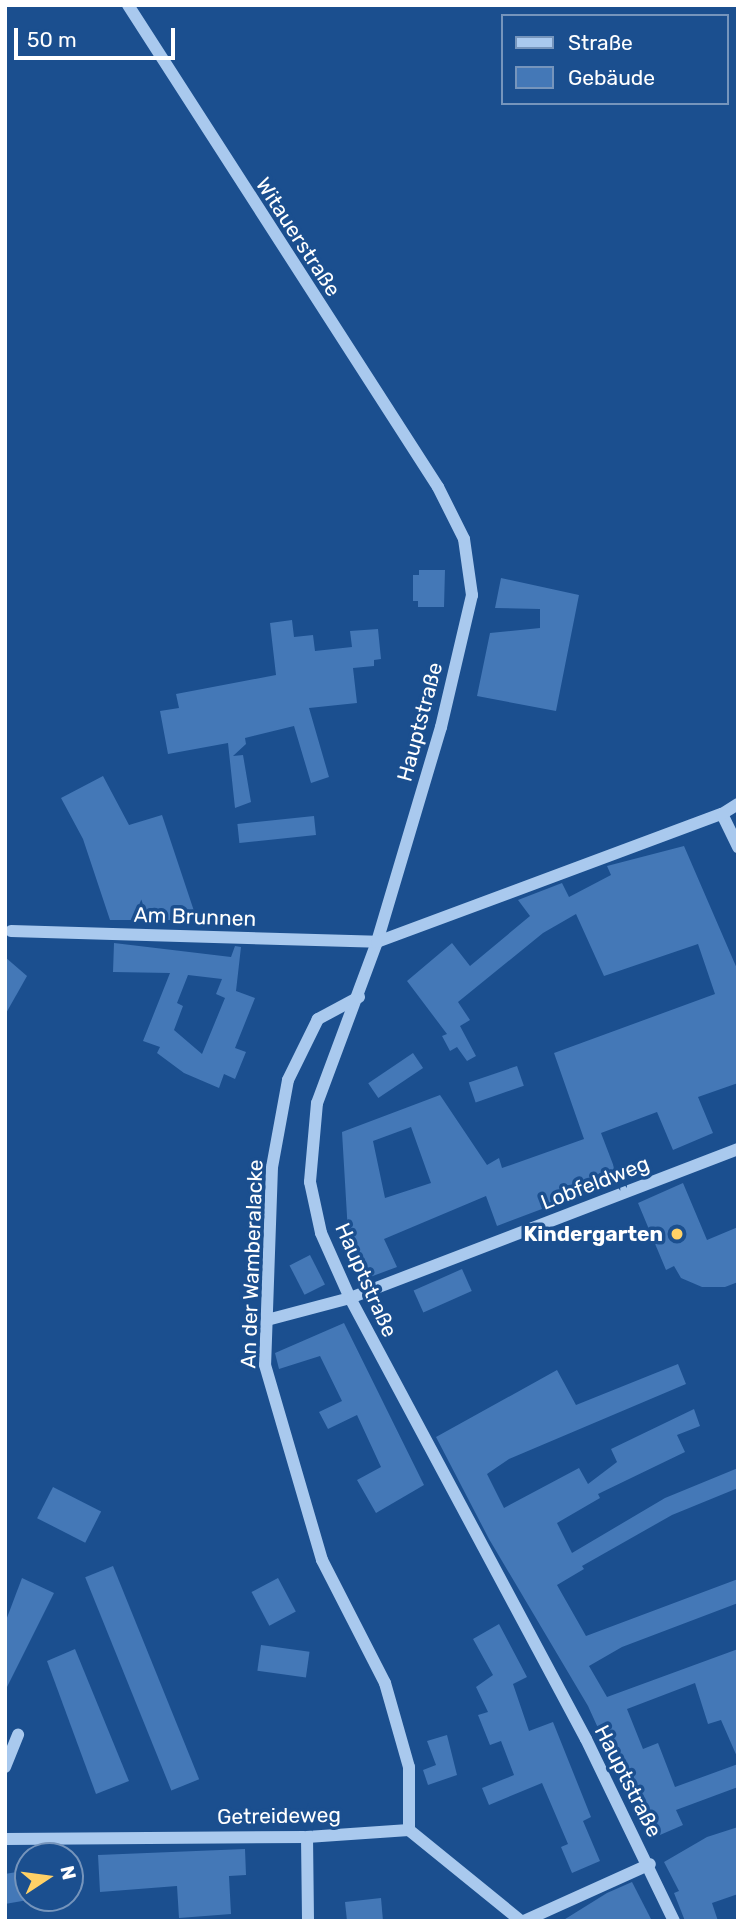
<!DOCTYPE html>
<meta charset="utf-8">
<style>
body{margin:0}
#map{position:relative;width:743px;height:1926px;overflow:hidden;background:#1b4f8f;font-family:Rubik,sans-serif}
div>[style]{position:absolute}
.building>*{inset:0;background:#4478b7;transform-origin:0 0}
.minor>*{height:12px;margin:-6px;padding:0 6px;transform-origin:6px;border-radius:6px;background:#a9c9ee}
.dots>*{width:19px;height:19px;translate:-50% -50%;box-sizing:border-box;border:4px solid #1b4f8f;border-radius:50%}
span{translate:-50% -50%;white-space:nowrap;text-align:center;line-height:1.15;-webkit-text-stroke:7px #1b4f8f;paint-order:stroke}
.street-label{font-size:21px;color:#fff}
.poi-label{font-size:21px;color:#fff;font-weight:700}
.right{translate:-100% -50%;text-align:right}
.frame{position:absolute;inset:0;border:7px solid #fff;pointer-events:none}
.legend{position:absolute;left:501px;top:14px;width:228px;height:91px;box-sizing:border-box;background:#1b4f8f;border:2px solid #7695bc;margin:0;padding:9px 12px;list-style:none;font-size:21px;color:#fff}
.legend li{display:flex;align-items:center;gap:14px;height:35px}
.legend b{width:35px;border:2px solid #7695bc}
.north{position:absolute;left:14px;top:1842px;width:70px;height:70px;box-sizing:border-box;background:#1b4f8f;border:2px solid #7695bc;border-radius:50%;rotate:77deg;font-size:19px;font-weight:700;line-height:28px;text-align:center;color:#fff}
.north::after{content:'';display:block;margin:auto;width:24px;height:32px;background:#ffd166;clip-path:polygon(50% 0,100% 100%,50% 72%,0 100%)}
.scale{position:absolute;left:14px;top:28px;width:161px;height:32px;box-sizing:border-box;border:4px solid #fff;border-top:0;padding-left:9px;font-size:21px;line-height:24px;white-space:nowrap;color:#fff;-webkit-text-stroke:5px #1b4f8f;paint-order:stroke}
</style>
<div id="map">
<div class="building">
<i style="clip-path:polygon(419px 570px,445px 570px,444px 607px,418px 607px,418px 601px,413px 601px,413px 575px,419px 575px)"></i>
<i style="clip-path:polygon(501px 578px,579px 595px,556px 711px,477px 696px,490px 633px,540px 628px,540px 609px,495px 608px)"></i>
<i style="clip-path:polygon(292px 620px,294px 637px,313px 635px,315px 651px,352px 647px,350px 631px,378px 629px,381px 659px,374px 660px,374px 666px,353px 668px,357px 703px,309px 708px,329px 777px,311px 783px,294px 726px,245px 738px,246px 744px,233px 756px,243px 755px,251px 802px,235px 808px,228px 743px,168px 754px,160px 711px,179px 708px,176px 694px,276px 675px,270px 623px)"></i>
<i style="clip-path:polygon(103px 776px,129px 825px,162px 815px,197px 920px,110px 920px,83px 839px,61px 798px)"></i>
<i style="left:314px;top:816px;width:19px;height:77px;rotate:84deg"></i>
<i style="clip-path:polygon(evenodd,684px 846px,738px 971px,738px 1083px,698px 1097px,713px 1133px,673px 1150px,657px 1112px,601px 1133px,619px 1180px,497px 1226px,486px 1196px,384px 1239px,397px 1267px,362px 1280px,342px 1237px,348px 1233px,342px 1132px,440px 1095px,487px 1165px,499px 1158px,502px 1168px,584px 1139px,554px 1053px,715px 994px,698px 944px,604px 976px,576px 914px,543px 933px,458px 1002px,470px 1020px,460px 1026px,476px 1056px,467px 1061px,457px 1047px,450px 1051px,442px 1036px,447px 1034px,407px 981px,452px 943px,470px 966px,530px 916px,518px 900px,562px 883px,569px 897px,611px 875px,607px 866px,684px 846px,411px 1127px,431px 1183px,385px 1198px,373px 1141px,411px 1127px)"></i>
<i style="clip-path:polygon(evenodd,114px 943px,231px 957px,235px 946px,241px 947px,236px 991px,255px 998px,235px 1048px,246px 1052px,235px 1079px,224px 1074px,219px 1088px,184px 1073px,157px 1053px,160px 1047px,143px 1041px,170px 973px,113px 972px,114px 943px,188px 975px,222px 979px,216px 994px,225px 998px,202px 1054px,174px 1030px,183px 1006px,177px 1003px,188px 975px)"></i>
<i style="clip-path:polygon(5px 957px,27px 976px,5px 1015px)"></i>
<i style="left:413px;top:1053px;width:18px;height:54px;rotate:56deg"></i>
<i style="left:517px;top:1066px;width:21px;height:51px;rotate:71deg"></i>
<i style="clip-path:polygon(683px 1183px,707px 1240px,738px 1227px,738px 1282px,725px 1287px,702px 1287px,681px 1278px,674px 1266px,666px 1270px,638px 1203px)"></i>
<i style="left:310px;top:1255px;width:33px;height:23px;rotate:63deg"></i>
<i style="left:462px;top:1269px;width:24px;height:53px;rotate:66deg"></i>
<i style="clip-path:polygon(344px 1323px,424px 1485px,376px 1513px,357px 1480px,381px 1467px,357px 1415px,328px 1429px,319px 1412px,342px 1401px,320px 1356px,279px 1369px,275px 1353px)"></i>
<i style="clip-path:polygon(678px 1364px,686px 1384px,509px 1459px,487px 1474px,504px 1508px,579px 1468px,588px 1484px,617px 1462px,611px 1449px,694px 1409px,700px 1426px,677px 1435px,685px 1452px,598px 1494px,600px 1498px,557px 1523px,572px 1553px,665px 1498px,738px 1468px,738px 1488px,672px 1515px,582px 1566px,584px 1569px,557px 1585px,586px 1636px,738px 1579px,738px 1603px,622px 1647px,589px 1666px,607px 1697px,738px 1649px,738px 1759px,721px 1720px,708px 1724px,695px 1683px,627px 1709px,643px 1749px,658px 1743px,675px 1787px,738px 1764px,738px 1787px,676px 1810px,683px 1825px,653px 1838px,622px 1757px,613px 1761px,588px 1706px,489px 1539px,436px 1437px,557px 1370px,576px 1405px)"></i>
<i style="left:53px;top:1487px;width:54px;height:35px;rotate:27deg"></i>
<i style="left:113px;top:1566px;width:230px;height:30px;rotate:68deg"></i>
<i style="clip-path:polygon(22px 1578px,54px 1593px,5px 1691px,5px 1623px)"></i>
<i style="left:278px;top:1578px;width:38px;height:30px;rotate:62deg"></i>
<i style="clip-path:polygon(499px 1624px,527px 1677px,513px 1684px,529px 1731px,553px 1722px,591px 1817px,583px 1821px,600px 1861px,572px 1873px,561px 1847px,568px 1844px,542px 1783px,489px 1805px,482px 1788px,514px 1775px,501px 1741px,490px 1745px,478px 1715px,488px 1712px,476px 1687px,493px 1675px,473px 1639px)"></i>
<i style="left:261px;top:1645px;width:49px;height:26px;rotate:8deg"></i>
<i style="clip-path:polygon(75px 1649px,129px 1781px,96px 1794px,47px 1661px)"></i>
<i style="clip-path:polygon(447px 1735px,457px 1775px,428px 1785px,423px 1770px,436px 1765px,427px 1741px)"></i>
<i style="clip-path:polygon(738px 1827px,738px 1894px,712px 1903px,718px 1921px,685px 1921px,674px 1893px,679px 1891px,664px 1862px,707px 1837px)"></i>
<i style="clip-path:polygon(245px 1849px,246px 1875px,229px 1876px,231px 1914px,179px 1918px,177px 1886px,100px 1892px,98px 1855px)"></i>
<i style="clip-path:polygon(28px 1870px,28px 1900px,5px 1904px,5px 1874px)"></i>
<i style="clip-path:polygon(632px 1882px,652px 1921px,562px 1921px,607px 1893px)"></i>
<i style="clip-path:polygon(381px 1898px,383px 1921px,347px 1921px,345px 1902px)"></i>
</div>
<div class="minor">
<i style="left:128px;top:5px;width:573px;rotate:57.25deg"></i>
<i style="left:438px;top:487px;width:58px;rotate:63.4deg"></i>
<i style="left:464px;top:539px;width:57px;rotate:81.9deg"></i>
<i style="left:472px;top:595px;width:136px;rotate:103.2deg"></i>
<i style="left:441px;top:727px;width:224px;rotate:106.6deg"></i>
<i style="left:377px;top:942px;width:172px;rotate:110.4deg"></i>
<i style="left:317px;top:1103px;width:79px;rotate:95.1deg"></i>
<i style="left:310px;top:1182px;width:52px;rotate:77.8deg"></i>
<i style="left:321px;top:1233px;width:71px;rotate:66deg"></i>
<i style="left:350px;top:1298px;width:500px;rotate:61.85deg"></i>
<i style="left:586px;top:1739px;width:202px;rotate:64.2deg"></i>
<i style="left:722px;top:814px;width:37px;rotate:64deg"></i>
<i style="left:11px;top:931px;width:366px;rotate:1.7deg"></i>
<i style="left:377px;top:942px;width:368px;rotate:-20.4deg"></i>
<i style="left:722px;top:814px;width:19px;rotate:-32deg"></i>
<i style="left:359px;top:997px;width:47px;rotate:151.8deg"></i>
<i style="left:318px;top:1019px;width:68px;rotate:116.2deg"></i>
<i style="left:288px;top:1080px;width:88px;rotate:100.4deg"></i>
<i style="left:272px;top:1167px;width:198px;rotate:92deg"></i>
<i style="left:265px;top:1365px;width:203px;rotate:73.7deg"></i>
<i style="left:322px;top:1560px;width:138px;rotate:62.9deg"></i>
<i style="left:385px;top:1683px;width:87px;rotate:74.1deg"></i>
<i style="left:409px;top:1767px;width:63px;rotate:90deg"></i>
<i style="left:267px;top:1320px;width:86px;rotate:-14.8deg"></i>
<i style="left:350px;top:1298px;width:416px;rotate:-21deg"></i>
<i style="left:5px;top:1767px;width:35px;rotate:-68deg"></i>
<i style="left:307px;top:1837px;width:84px;rotate:89.3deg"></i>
<i style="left:5px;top:1839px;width:302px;rotate:-0.4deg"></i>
<i style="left:307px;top:1837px;width:102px;rotate:-3.9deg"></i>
<i style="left:409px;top:1830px;width:144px;rotate:39.1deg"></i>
<i style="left:524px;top:1921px;width:138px;rotate:-24.3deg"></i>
</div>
<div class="dots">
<i style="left:677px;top:1234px;background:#ffd166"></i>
</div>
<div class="street-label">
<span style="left:298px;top:237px;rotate:57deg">Witauerstraße</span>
<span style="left:420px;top:722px;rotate:-75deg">Hauptstraße</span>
<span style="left:195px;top:917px;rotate:2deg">Am Brunnen</span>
<span style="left:595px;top:1183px;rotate:-21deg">Lobfeldweg</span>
<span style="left:252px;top:1264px;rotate:-88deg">An der Wamberalacke</span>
<span style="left:366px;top:1280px;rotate:66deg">Hauptstraße</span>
<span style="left:628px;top:1781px;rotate:63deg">Hauptstraße</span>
<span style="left:279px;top:1816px;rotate:-1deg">Getreideweg</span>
</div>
<div class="poi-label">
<span class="right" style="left:663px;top:1234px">Kindergarten</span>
</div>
<div class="frame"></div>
<ul class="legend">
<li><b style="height:9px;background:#a9c9ee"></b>Straße</li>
<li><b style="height:19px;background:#4478b7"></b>Gebäude</li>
</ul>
<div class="north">N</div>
<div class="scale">50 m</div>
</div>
